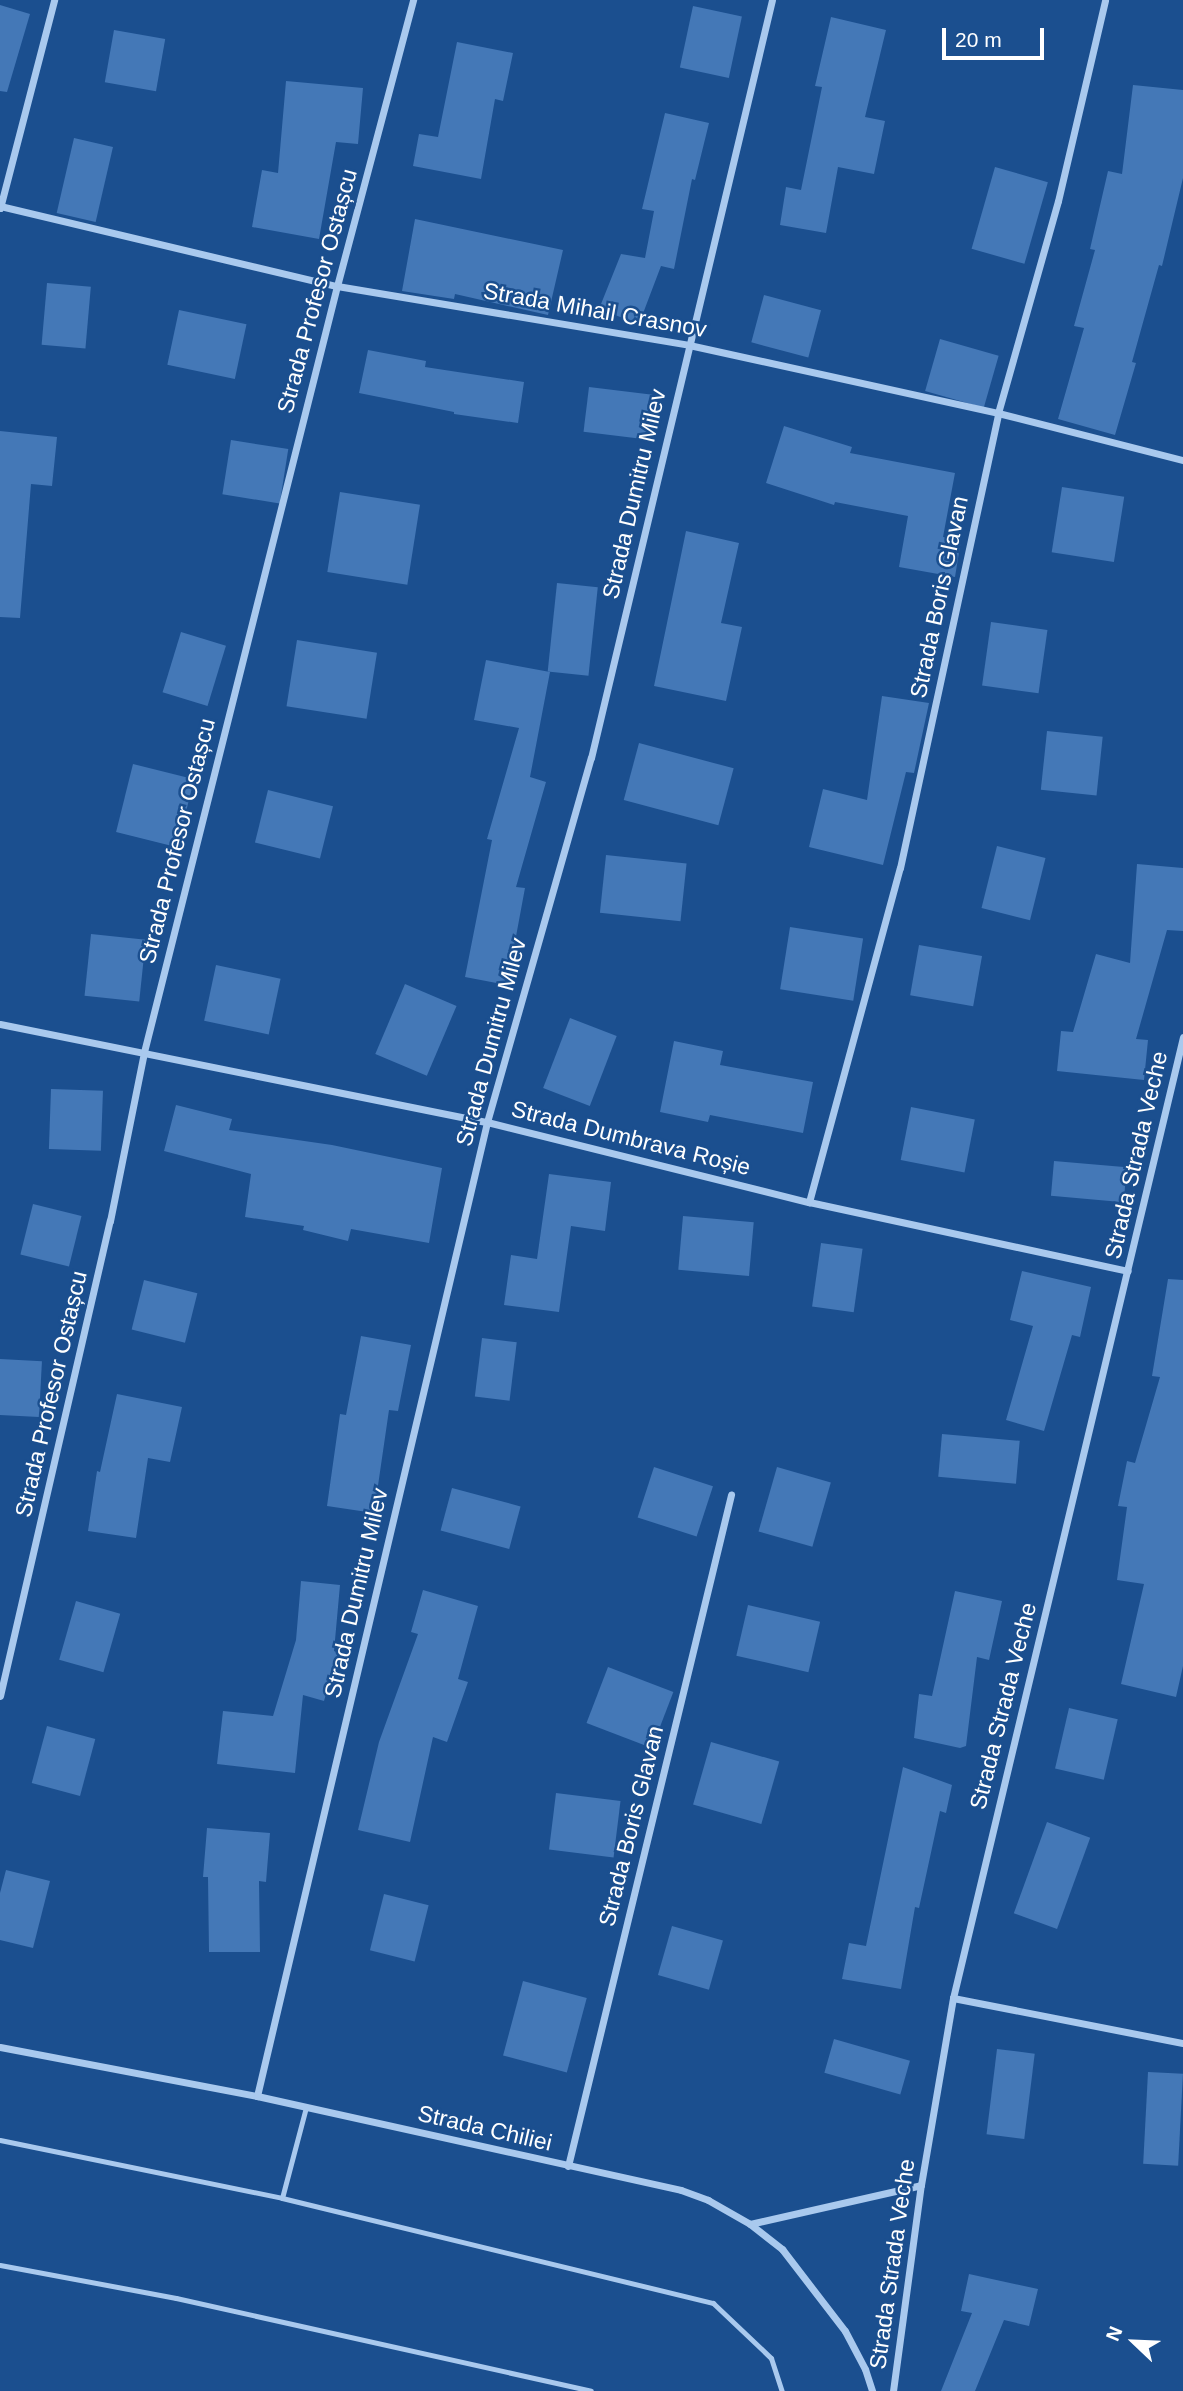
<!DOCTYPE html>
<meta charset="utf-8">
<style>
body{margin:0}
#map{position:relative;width:1183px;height:2391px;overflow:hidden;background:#1b4f8f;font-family:Arial,sans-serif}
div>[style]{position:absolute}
.building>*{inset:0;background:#4478b7;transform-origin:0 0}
.lane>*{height:5px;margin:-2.5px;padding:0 2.5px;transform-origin:2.5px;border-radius:2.5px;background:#a9c9ee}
.street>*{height:7px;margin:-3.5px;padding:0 3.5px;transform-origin:3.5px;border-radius:3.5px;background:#a9c9ee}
span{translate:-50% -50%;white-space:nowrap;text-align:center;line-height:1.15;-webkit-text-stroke:5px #1b4f8f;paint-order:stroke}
.street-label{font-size:23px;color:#fff}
.north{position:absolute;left:1099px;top:2307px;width:70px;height:70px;-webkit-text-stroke:5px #1b4f8f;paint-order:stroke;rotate:293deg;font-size:19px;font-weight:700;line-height:28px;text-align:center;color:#fff}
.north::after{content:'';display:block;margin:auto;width:24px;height:32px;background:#fff;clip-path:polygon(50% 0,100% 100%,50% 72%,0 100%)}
.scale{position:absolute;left:942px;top:28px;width:102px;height:32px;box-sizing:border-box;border:4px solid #fff;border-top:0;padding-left:9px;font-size:21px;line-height:24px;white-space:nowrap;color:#fff;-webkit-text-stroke:5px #1b4f8f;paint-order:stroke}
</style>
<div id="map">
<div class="building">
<i style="clip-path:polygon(0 5px,30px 14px,7px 92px,0 91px)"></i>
<i style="left:693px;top:6px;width:50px;height:63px;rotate:12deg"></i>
<i style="clip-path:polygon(831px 17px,886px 30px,865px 117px,885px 121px,874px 174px,838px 167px,826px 233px,780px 225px,786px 187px,801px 190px,822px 87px,815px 86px)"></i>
<i style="left:114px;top:30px;width:52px;height:53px;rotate:10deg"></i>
<i style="clip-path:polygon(457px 42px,513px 53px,503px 101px,495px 99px,481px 179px,413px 166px,419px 134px,438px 137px)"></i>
<i style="clip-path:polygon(286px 81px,363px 88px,358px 144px,336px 142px,319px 239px,252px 227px,262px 170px,278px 173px)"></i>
<i style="clip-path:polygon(1133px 85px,1183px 90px,1183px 178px,1162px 266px,1159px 265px,1132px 362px,1136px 363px,1115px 435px,1058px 419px,1084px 328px,1074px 326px,1095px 250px,1090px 249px,1108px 171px,1122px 174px)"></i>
<i style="clip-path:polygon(665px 113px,709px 123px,695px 180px,692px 179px,674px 269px,661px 266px,639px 324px,599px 309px,621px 254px,645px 258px,654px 211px,642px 209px)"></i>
<i style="left:74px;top:138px;width:40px;height:77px;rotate:13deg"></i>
<i style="left:995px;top:167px;width:55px;height:85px;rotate:16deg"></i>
<i style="clip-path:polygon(415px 219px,563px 250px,548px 315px,455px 294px,454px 299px,402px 291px)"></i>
<i style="left:47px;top:283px;width:44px;height:62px;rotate:5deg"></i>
<i style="left:764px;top:295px;width:59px;height:49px;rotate:15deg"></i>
<i style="left:179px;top:310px;width:69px;height:56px;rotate:12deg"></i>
<i style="left:940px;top:339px;width:61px;height:54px;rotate:16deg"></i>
<i style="clip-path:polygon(368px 350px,426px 361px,425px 367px,524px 382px,518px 423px,454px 414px,454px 412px,359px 393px)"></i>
<i style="left:589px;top:387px;width:64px;height:45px;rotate:7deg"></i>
<i style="clip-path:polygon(784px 426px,852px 447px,850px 453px,955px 473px,943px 537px,961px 540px,955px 577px,899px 567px,908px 516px,835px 502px,834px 505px,766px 483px)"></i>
<i style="clip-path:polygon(0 431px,57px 437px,52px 486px,31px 484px,20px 618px,0 617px)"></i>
<i style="left:231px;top:440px;width:58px;height:55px;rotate:9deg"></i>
<i style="left:1062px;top:487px;width:63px;height:66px;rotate:9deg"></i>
<i style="left:340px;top:492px;width:81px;height:81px;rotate:9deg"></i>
<i style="clip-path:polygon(686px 531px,739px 543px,721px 623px,742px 627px,726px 701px,654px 686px)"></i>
<i style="left:557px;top:583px;width:41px;height:89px;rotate:6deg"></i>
<i style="left:991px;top:622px;width:57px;height:64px;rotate:8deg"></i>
<i style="left:181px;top:632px;width:47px;height:63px;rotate:17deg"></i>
<i style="left:297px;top:640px;width:81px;height:67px;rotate:9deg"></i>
<i style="clip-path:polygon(486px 660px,550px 672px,530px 777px,546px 782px,516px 887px,525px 888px,507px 985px,465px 977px,492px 840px,487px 839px,519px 728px,474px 720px)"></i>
<i style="clip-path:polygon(882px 696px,929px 703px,914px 773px,906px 772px,883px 865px,809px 847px,823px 789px,867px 800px)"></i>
<i style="left:1047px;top:731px;width:56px;height:59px;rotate:6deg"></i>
<i style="left:639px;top:743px;width:98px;height:59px;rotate:15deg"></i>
<i style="left:133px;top:764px;width:63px;height:70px;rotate:14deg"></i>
<i style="left:268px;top:790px;width:67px;height:54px;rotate:14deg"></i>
<i style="left:997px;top:846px;width:50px;height:64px;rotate:14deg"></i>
<i style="left:606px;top:855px;width:81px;height:58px;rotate:6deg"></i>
<i style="clip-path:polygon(1137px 864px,1183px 868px,1183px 931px,1167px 930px,1136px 1039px,1148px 1040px,1144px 1080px,1057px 1071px,1061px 1031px,1073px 1032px,1096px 954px,1130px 963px)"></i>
<i style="left:790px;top:927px;width:74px;height:63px;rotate:9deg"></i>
<i style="left:91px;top:934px;width:55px;height:62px;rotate:6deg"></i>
<i style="left:919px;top:945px;width:64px;height:51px;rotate:10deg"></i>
<i style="left:216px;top:965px;width:66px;height:57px;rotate:12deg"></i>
<i style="left:405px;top:984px;width:56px;height:76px;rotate:23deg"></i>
<i style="left:570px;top:1018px;width:50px;height:75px;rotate:21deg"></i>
<i style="clip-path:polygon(674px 1041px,723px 1051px,720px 1065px,813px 1082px,803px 1133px,710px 1115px,708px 1122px,660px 1112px)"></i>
<i style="left:51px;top:1089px;width:52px;height:60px;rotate:2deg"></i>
<i style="clip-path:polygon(176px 1105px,232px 1119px,229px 1130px,332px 1145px,442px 1168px,429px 1243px,351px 1229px,348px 1241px,303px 1230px,304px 1226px,245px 1217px,251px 1174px,164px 1151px)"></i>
<i style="left:911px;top:1107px;width:65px;height:54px;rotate:11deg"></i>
<i style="left:1054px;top:1161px;width:73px;height:35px;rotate:5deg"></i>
<i style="clip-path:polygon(549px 1174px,611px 1182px,605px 1231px,571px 1226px,559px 1312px,504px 1305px,511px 1255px,537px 1259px)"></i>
<i style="left:33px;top:1204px;width:50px;height:52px;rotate:14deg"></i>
<i style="left:683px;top:1216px;width:71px;height:54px;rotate:5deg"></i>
<i style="left:821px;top:1243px;width:42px;height:64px;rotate:8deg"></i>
<i style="clip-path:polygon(1022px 1271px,1091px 1287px,1080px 1337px,1072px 1335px,1044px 1431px,1006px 1420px,1033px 1326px,1010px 1320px)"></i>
<i style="clip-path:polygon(1168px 1279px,1183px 1280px,1183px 1666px,1176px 1697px,1121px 1684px,1144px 1584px,1117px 1580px,1127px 1507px,1118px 1506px,1127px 1461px,1135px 1463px,1160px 1377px,1152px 1376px)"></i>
<i style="left:144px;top:1280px;width:55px;height:51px;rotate:14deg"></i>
<i style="clip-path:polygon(361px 1336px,411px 1345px,398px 1411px,389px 1410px,374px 1513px,327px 1506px,340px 1414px,346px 1415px)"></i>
<i style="left:482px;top:1338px;width:35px;height:59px;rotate:7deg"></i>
<i style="left:0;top:1359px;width:42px;height:56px;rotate:3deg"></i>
<i style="clip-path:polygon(117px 1394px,182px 1407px,170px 1462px,148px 1458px,136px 1538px,88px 1531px,97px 1471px,100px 1472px)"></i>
<i style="left:942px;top:1434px;width:78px;height:43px;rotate:5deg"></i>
<i style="left:654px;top:1467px;width:62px;height:53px;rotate:18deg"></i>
<i style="left:777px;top:1467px;width:56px;height:67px;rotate:16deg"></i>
<i style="left:452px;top:1488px;width:71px;height:44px;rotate:15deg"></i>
<i style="clip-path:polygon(301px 1581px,340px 1585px,334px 1651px,338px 1653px,324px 1701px,303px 1695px,295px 1773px,217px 1764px,223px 1711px,273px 1716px,296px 1640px)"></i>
<i style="clip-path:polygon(423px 1590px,478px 1606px,458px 1679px,468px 1682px,447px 1742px,433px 1737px,410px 1842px,358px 1830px,379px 1742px,418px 1634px,411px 1632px)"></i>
<i style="clip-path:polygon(955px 1591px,1002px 1601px,989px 1660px,977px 1657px,966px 1746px,960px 1748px,914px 1738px,919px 1694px,932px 1696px)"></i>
<i style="left:76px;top:1601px;width:46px;height:61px;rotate:16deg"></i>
<i style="left:748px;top:1605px;width:74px;height:52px;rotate:13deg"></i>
<i style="left:608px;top:1667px;width:70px;height:60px;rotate:21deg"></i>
<i style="left:1069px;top:1708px;width:50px;height:62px;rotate:13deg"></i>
<i style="left:47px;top:1726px;width:50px;height:59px;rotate:15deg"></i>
<i style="left:711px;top:1742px;width:71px;height:65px;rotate:16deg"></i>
<i style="clip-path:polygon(903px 1767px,952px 1785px,946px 1813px,940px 1811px,919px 1908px,915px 1907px,901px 1989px,842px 1979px,849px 1943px,866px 1946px)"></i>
<i style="left:556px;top:1793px;width:65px;height:57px;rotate:7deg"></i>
<i style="left:1047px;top:1822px;width:46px;height:97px;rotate:20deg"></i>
<i style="clip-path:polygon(207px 1828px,270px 1833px,266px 1882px,259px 1881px,260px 1952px,209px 1952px,208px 1877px,203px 1877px)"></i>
<i style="clip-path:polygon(6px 1870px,50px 1881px,33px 1948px,0 1940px,0 1893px)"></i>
<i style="left:384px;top:1894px;width:46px;height:58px;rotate:14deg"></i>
<i style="left:672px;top:1926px;width:53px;height:51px;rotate:16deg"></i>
<i style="left:523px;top:1981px;width:66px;height:77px;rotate:15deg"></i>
<i style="left:834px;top:2039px;width:79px;height:35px;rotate:16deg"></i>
<i style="left:997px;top:2049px;width:38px;height:86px;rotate:7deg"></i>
<i style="left:1148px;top:2072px;width:35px;height:92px;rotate:3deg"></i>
<i style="clip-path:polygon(969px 2274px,1038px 2289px,1029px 2326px,1004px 2320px,975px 2391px,941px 2391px,972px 2313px,961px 2311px)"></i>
</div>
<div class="lane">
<i style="left:0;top:2140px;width:288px;rotate:11.6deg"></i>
<i style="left:282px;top:2198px;width:444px;rotate:13.7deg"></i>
<i style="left:713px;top:2303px;width:80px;rotate:43.5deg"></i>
<i style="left:771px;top:2358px;width:35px;rotate:72deg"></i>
<i style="left:282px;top:2198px;width:94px;rotate:-75.2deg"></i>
<i style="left:0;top:2265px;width:179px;rotate:10.6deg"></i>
<i style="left:176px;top:2298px;width:425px;rotate:12.6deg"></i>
</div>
<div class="street">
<i style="left:0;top:206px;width:346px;rotate:13.4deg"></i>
<i style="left:337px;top:286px;width:357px;rotate:9.5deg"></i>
<i style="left:689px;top:345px;width:316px;rotate:12.4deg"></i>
<i style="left:998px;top:413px;width:191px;rotate:14.3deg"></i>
<i style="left:0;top:208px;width:215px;rotate:-75.4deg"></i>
<i style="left:0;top:1024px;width:497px;rotate:11.4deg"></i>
<i style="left:487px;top:1122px;width:332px;rotate:14deg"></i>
<i style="left:809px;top:1202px;width:326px;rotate:12.2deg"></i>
<i style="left:809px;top:1202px;width:346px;rotate:-74.8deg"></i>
<i style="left:900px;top:868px;width:465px;rotate:-77.8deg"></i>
<i style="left:998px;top:413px;width:220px;rotate:-74.2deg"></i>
<i style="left:1058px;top:201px;width:206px;rotate:-76.8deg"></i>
<i style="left:0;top:1696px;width:488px;rotate:-77deg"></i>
<i style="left:110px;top:1221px;width:172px;rotate:-78.6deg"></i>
<i style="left:144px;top:1052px;width:790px;rotate:-75.86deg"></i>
<i style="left:337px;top:286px;width:296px;rotate:-75.1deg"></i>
<i style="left:953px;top:1998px;width:234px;rotate:11.1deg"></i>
<i style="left:0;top:2047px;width:262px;rotate:10.8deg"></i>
<i style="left:257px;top:2096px;width:434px;rotate:12.5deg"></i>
<i style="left:681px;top:2190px;width:29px;rotate:20deg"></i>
<i style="left:708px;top:2200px;width:48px;rotate:29.7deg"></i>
<i style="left:750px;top:2224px;width:41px;rotate:38deg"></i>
<i style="left:782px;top:2249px;width:103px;rotate:52.5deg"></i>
<i style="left:845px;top:2331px;width:43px;rotate:62.2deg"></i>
<i style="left:865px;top:2369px;width:23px;rotate:72deg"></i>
<i style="left:257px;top:2096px;width:1001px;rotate:-76.71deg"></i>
<i style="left:487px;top:1122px;width:379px;rotate:-74.1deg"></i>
<i style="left:591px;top:758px;width:779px;rotate:-76.57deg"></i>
<i style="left:568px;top:2166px;width:691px;rotate:-76.35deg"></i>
<i style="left:750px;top:2224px;width:175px;rotate:-12.8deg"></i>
<i style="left:893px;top:2391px;width:208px;rotate:-82.3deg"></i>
<i style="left:921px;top:2185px;width:190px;rotate:-80.3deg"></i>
<i style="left:953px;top:1998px;width:988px;rotate:-76.54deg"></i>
</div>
<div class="street-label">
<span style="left:317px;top:291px;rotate:-75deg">Strada Profesor Ostașcu</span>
<span style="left:595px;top:310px;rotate:10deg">Strada Mihail Crasnov</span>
<span style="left:634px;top:494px;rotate:-77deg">Strada Dumitru Milev</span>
<span style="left:939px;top:597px;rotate:-78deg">Strada Boris Glavan</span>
<span style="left:177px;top:841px;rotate:-76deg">Strada Profesor Ostașcu</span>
<span style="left:491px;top:1042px;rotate:-75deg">Strada Dumitru Milev</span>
<span style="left:631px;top:1138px;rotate:14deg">Strada Dumbrava Roșie</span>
<span style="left:1136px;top:1155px;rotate:-77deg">Strada Strada Veche</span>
<span style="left:51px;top:1394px;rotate:-77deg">Strada Profesor Ostașcu</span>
<span style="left:356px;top:1593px;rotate:-77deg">Strada Dumitru Milev</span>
<span style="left:1003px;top:1706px;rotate:-76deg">Strada Strada Veche</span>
<span style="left:631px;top:1826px;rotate:-76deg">Strada Boris Glavan</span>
<span style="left:485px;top:2128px;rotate:13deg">Strada Chiliei</span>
<span style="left:892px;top:2264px;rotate:-82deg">Strada Strada Veche</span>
</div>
<div class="north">N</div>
<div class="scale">20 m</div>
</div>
